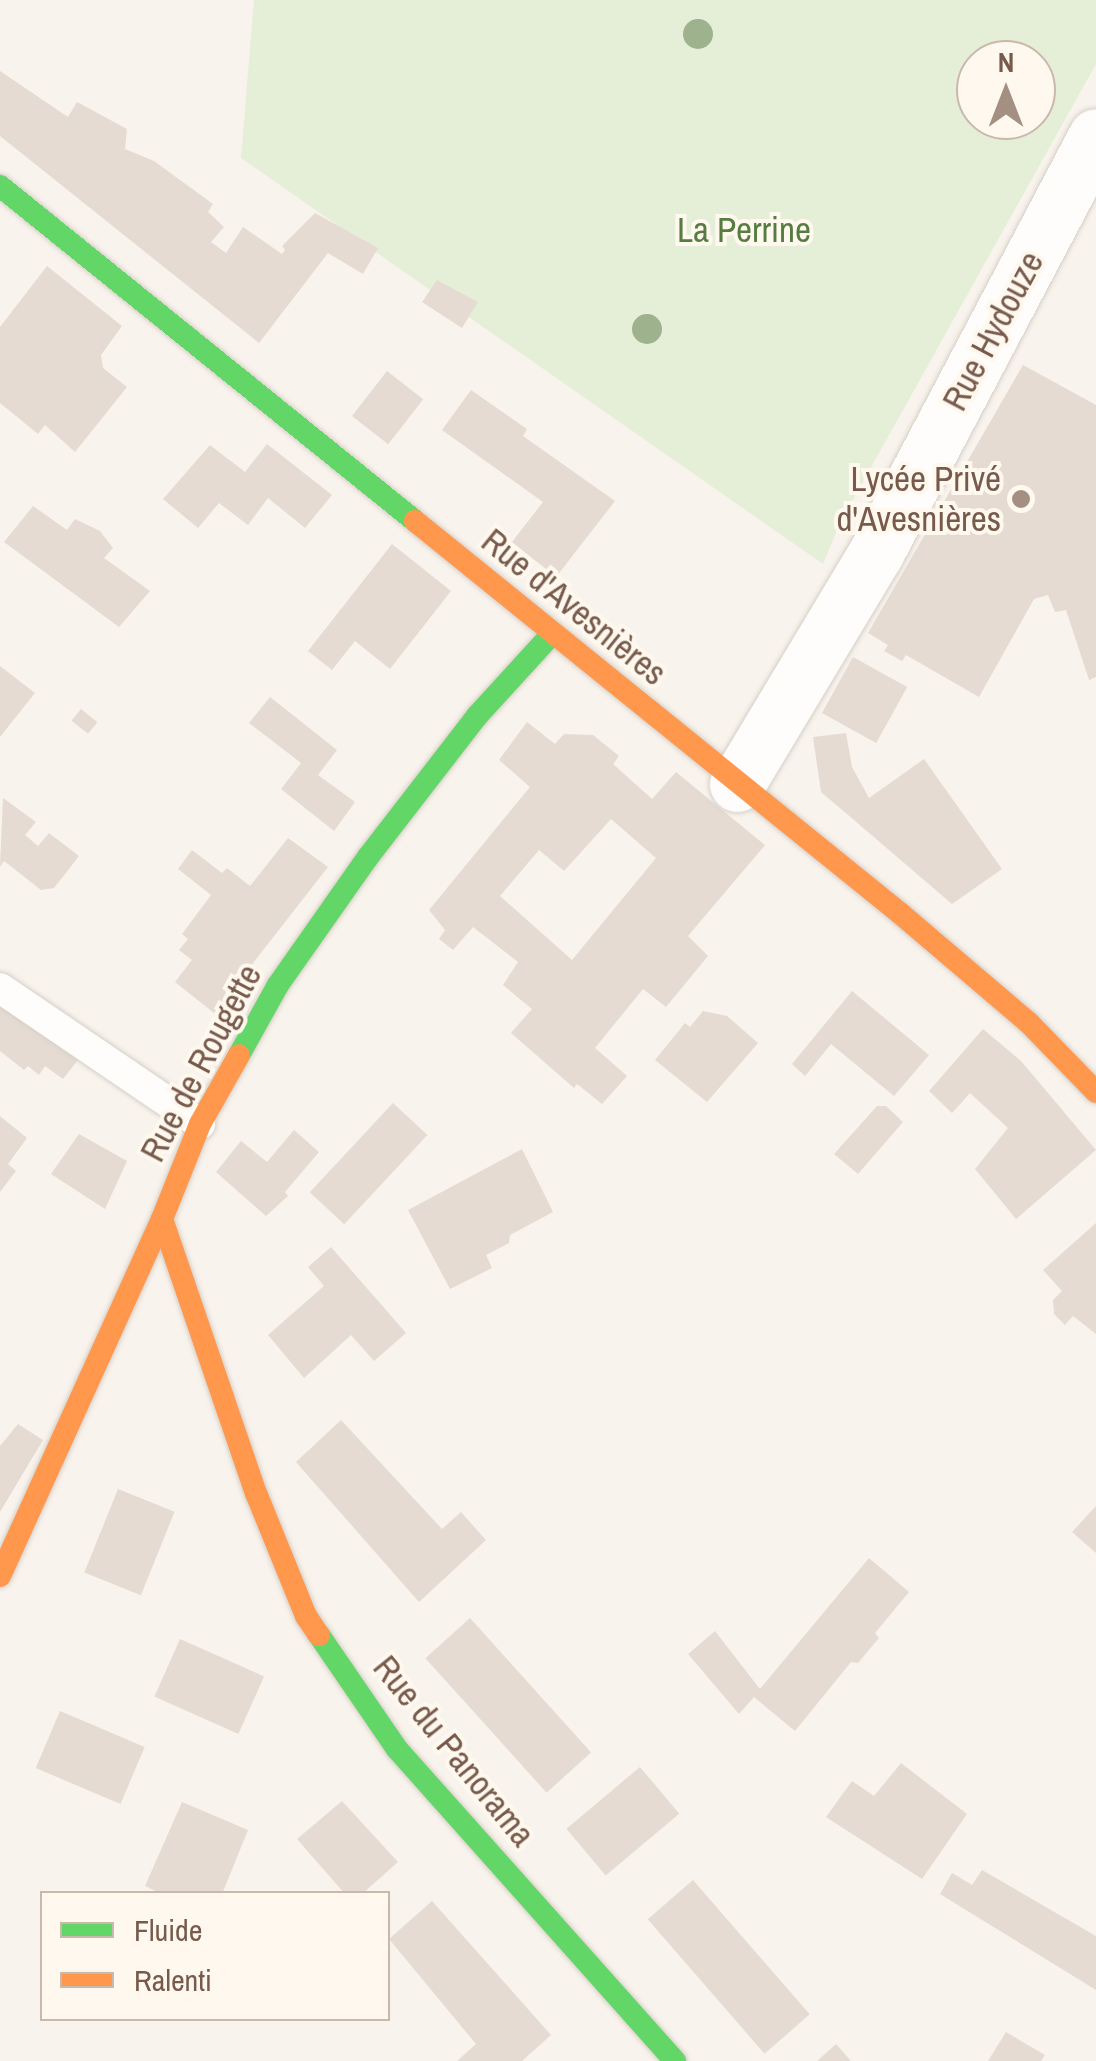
<!DOCTYPE html>
<meta charset="utf-8">
<style>
body{margin:0}
#map{position:relative;width:1096px;height:2061px;overflow:hidden;background:#f8f3ec;font-family:"Archivo Narrow",sans-serif}
div>[style]{position:absolute}
.green>*{inset:0;background:#e5efd7}
.building>*{inset:0;background:#e5dbd3;transform-origin:0 0}
.roads{filter:drop-shadow(0 0 2px #d6cfc8) drop-shadow(0 0 2px #d6cfc8)}
.lane>*{height:30px;margin:-15px;padding:0 15px;transform-origin:15px;border-radius:15px;background:#fefdfc}
.street>*{height:55px;margin:-27.5px;padding:0 27.5px;transform-origin:27.5px;border-radius:27.5px;background:#fefdfc}
.fast>*{height:22px;margin:-11px;padding:0 11px;transform-origin:11px;border-radius:11px;background:#63d668}
.slow>*{height:22px;margin:-11px;padding:0 11px;transform-origin:11px;border-radius:11px;background:#ff974d}
.trees>*{width:30px;height:30px;margin:-15px;border-radius:50%;background:#9eb28e}
.dots>*{width:28px;height:28px;translate:-50% -50%;box-sizing:border-box;border:5px solid #fff8ee;border-radius:50%}
span{translate:-50% -50%;white-space:nowrap;text-align:center;line-height:1.15;-webkit-text-stroke:8px #fff8ee;paint-order:stroke}
.park-label{font-size:35px;color:#557d42}
.street-label{font-size:35px;color:#775a4b}
.poi-label{font-size:35px;color:#775a4b}
.right{translate:-100% -50%;text-align:right}
.legend{position:absolute;left:40px;top:1891px;width:350px;height:130px;box-sizing:border-box;background:#fff8ee;border:2px solid #c9b9ad;margin:0;padding:12px 18px;list-style:none;font-size:30px;color:#775a4b}
.legend li{display:flex;align-items:center;gap:20px;height:50px}
.legend b{width:50px;border:2px solid #c9b9ad}
.north{position:absolute;left:956px;top:40px;width:100px;height:100px;box-sizing:border-box;background:#fff8ee;border:2px solid #c9b9ad;border-radius:50%;rotate:0deg;font-size:28px;font-weight:700;line-height:40px;text-align:center;color:#775a4b}
.north::after{content:'';display:block;margin:auto;width:35px;height:45px;background:#a49083;clip-path:polygon(50% 0,100% 100%,50% 72%,0 100%)}
</style>
<div id="map">
<div class="green">
<i style="clip-path:polygon(evenodd,254px 0,1096px 0,1096px 64px,840px 523px,823px 564px,241px 158px,254px 0,976px 60px,1036px 60px,1036px 120px,976px 120px,976px 60px)"></i>
</div>
<div class="building">
<i style="clip-path:polygon(0 71px,68px 117px,77px 102px,127px 129px,125px 149px,154px 161px,213px 204px,208px 212px,224px 227px,211px 242px,226px 253px,243px 227px,282px 254px,285px 250px,282px 246px,315px 213px,378px 248px,363px 274px,328px 253px,259px 343px,0 136px)"></i>
<i style="clip-path:polygon(47px 266px,122px 326px,101px 355px,103px 368px,127px 387px,75px 452px,45px 425px,38px 434px,0 403px,0 327px)"></i>
<i style="clip-path:polygon(437px 280px,478px 302px,462px 328px,422px 302px)"></i>
<i style="clip-path:polygon(1023px 365px,1096px 405px,1096px 677px,1089px 680px,1066px 610px,1055px 612px,1048px 595px,1034px 599px,979px 697px,906px 655px,902px 661px,884px 651px,888px 645px,868px 633px)"></i>
<i style="left:387px;top:371px;width:46px;height:57px;rotate:38deg"></i>
<i style="clip-path:polygon(471px 390px,527px 429px,523px 436px,615px 501px,556px 577px,512px 542px,543px 502px,442px 430px)"></i>
<i style="clip-path:polygon(267px 444px,332px 495px,305px 528px,268px 498px,248px 525px,219px 503px,198px 528px,163px 499px,210px 445px,245px 472px)"></i>
<i style="clip-path:polygon(33px 506px,67px 530px,75px 519px,100px 531px,113px 548px,104px 558px,150px 591px,119px 627px,4px 542px)"></i>
<i style="clip-path:polygon(392px 544px,451px 591px,390px 669px,355px 641px,332px 670px,308px 651px)"></i>
<i style="left:853px;top:657px;width:62px;height:64px;rotate:29deg"></i>
<i style="clip-path:polygon(0 666px,35px 693px,0 737px)"></i>
<i style="clip-path:polygon(270px 697px,337px 750px,318px 775px,355px 802px,334px 831px,281px 789px,301px 763px,249px 723px)"></i>
<i style="left:81px;top:709px;width:21px;height:15px;rotate:39deg"></i>
<i style="clip-path:polygon(evenodd,527px 722px,555px 744px,564px 734px,593px 735px,619px 756px,613px 764px,652px 799px,676px 772px,765px 845px,688px 936px,708px 956px,666px 1007px,643px 989px,595px 1048px,627px 1076px,602px 1104px,577px 1084px,574px 1088px,511px 1033px,532px 1009px,503px 985px,518px 962px,473px 927px,453px 950px,439px 939px,445px 930px,429px 910px,530px 787px,499px 760px,527px 722px,611px 819px,656px 858px,572px 960px,500px 896px,539px 850px,564px 871px,611px 819px)"></i>
<i style="clip-path:polygon(846px 733px,852px 767px,869px 798px,924px 759px,1002px 869px,952px 904px,847px 814px,821px 792px,813px 737px)"></i>
<i style="clip-path:polygon(3px 798px,36px 822px,25px 835px,38px 846px,49px 833px,79px 856px,54px 888px,41px 890px,4px 861px,0 867px)"></i>
<i style="clip-path:polygon(288px 838px,328px 867px,214px 1013px,175px 982px,192px 960px,179px 950px,188px 939px,182px 934px,211px 895px,178px 869px,192px 850px,222px 873px,227px 868px,250px 886px)"></i>
<i style="clip-path:polygon(852px 991px,929px 1055px,894px 1096px,831px 1044px,805px 1076px,792px 1064px)"></i>
<i style="clip-path:polygon(0 1002px,81px 1056px,63px 1079px,45px 1066px,39px 1075px,28px 1066px,24px 1070px,0 1051px)"></i>
<i style="clip-path:polygon(703px 1011px,727px 1016px,758px 1043px,707px 1102px,655px 1060px,685px 1023px,690px 1027px)"></i>
<i style="clip-path:polygon(983px 1029px,1021px 1061px,1096px 1150px,1016px 1219px,975px 1169px,1008px 1128px,970px 1093px,952px 1113px,929px 1091px)"></i>
<i style="left:393px;top:1103px;width:47px;height:122px;rotate:43deg"></i>
<i style="clip-path:polygon(877px 1106px,886px 1106px,903px 1122px,858px 1174px,834px 1154px)"></i>
<i style="clip-path:polygon(0 1116px,27px 1138px,8px 1164px,16px 1171px,0 1192px)"></i>
<i style="clip-path:polygon(294px 1130px,319px 1152px,285px 1192px,288px 1196px,266px 1216px,216px 1172px,241px 1141px,267px 1162px)"></i>
<i style="clip-path:polygon(79px 1134px,127px 1161px,105px 1209px,51px 1174px)"></i>
<i style="clip-path:polygon(522px 1149px,553px 1212px,510px 1235px,509px 1243px,486px 1255px,492px 1268px,450px 1289px,408px 1210px)"></i>
<i style="clip-path:polygon(1096px 1223px,1096px 1334px,1073px 1316px,1065px 1325px,1054px 1314px,1053px 1300px,1062px 1291px,1043px 1270px)"></i>
<i style="clip-path:polygon(331px 1247px,406px 1333px,374px 1361px,351px 1335px,304px 1378px,268px 1335px,324px 1286px,308px 1267px)"></i>
<i style="clip-path:polygon(341px 1420px,442px 1529px,461px 1512px,486px 1540px,419px 1602px,296px 1462px)"></i>
<i style="clip-path:polygon(18px 1424px,43px 1440px,0 1512px,0 1446px)"></i>
<i style="left:118px;top:1489px;width:61px;height:90px;rotate:22deg"></i>
<i style="clip-path:polygon(1096px 1506px,1096px 1553px,1072px 1532px)"></i>
<i style="clip-path:polygon(869px 1558px,909px 1592px,875px 1633px,879px 1638px,858px 1663px,851px 1662px,795px 1731px,754px 1697px,739px 1714px,688px 1654px,715px 1631px,760px 1689px)"></i>
<i style="left:470px;top:1618px;width:181px;height:60px;rotate:48deg"></i>
<i style="left:180px;top:1639px;width:92px;height:63px;rotate:24deg"></i>
<i style="left:60px;top:1711px;width:92px;height:62px;rotate:23deg"></i>
<i style="clip-path:polygon(901px 1763px,967px 1814px,922px 1879px,826px 1817px,852px 1781px,874px 1796px)"></i>
<i style="left:640px;top:1767px;width:61px;height:96px;rotate:50deg"></i>
<i style="clip-path:polygon(342px 1801px,398px 1862px,362px 1894px,345px 1894px,297px 1839px)"></i>
<i style="clip-path:polygon(182px 1802px,248px 1830px,222px 1894px,162px 1894px,145px 1886px)"></i>
<i style="clip-path:polygon(982px 1870px,1096px 1936px,1096px 1990px,940px 1894px,952px 1873px,972px 1885px)"></i>
<i style="left:693px;top:1880px;width:178px;height:60px;rotate:49deg"></i>
<i style="clip-path:polygon(432px 1901px,551px 2035px,522px 2061px,457px 2061px,476px 2044px,389px 1939px)"></i>
<i style="clip-path:polygon(1006px 2032px,1045px 2055px,1041px 2061px,988px 2061px)"></i>
<i style="clip-path:polygon(836px 2044px,851px 2061px,817px 2061px)"></i>
</div>
<div class="roads">
<div class="lane">
<i style="left:0;top:988px;width:242px;rotate:34.2deg"></i>
</div>
<div class="street">
<i style="left:737px;top:784px;width:270px;rotate:-59deg"></i>
<i style="left:876px;top:553px;width:471px;rotate:-62.2deg"></i>
</div>
<div class="fast">
<i style="left:0;top:186px;width:533px;rotate:38.91deg"></i>
<i style="left:239px;top:1055px;width:80px;rotate:-60.9deg"></i>
<i style="left:278px;top:985px;width:156px;rotate:-54.9deg"></i>
<i style="left:368px;top:857px;width:178px;rotate:-52.3deg"></i>
<i style="left:477px;top:716px;width:110px;rotate:-47.6deg"></i>
<i style="left:319px;top:1635px;width:138px;rotate:55.6deg"></i>
<i style="left:397px;top:1749px;width:418px;rotate:48.3deg"></i>
</div>
<div class="slow">
<i style="left:415px;top:521px;width:625px;rotate:38.96deg"></i>
<i style="left:901px;top:914px;width:168px;rotate:40.4deg"></i>
<i style="left:1029px;top:1023px;width:96px;rotate:45.8deg"></i>
<i style="left:162px;top:1219px;width:290px;rotate:71.1deg"></i>
<i style="left:256px;top:1493px;width:133px;rotate:67.9deg"></i>
<i style="left:306px;top:1616px;width:23px;rotate:56deg"></i>
<i style="left:0;top:1576px;width:392px;rotate:-65.6deg"></i>
<i style="left:162px;top:1219px;width:102px;rotate:-68.2deg"></i>
<i style="left:200px;top:1124px;width:79px;rotate:-60.5deg"></i>
</div>
</div>
<div class="trees">
<i style="left:698px;top:34px"></i>
<i style="left:647px;top:329px"></i>
</div>
<div class="dots">
<i style="left:1021px;top:499px;background:#a49083"></i>
</div>
<div class="park-label">
<span style="left:744px;top:230px">La Perrine</span>
</div>
<div class="street-label">
<span style="left:993px;top:331px;rotate:-62deg">Rue Hydouze</span>
<span style="left:574px;top:607px;rotate:39deg">Rue d'Avesnières</span>
<span style="left:201px;top:1063px;rotate:-62deg">Rue de Rougette</span>
<span style="left:454px;top:1751px;rotate:51deg">Rue du Panorama</span>
</div>
<div class="poi-label">
<span class="right" style="left:1001px;top:499px">Lycée Privé<br>d'Avesnières</span>
</div>
<ul class="legend">
<li><b style="height:12px;background:#63d668"></b>Fluide</li>
<li><b style="height:12px;background:#ff974d"></b>Ralenti</li>
</ul>
<div class="north">N</div>
</div>
